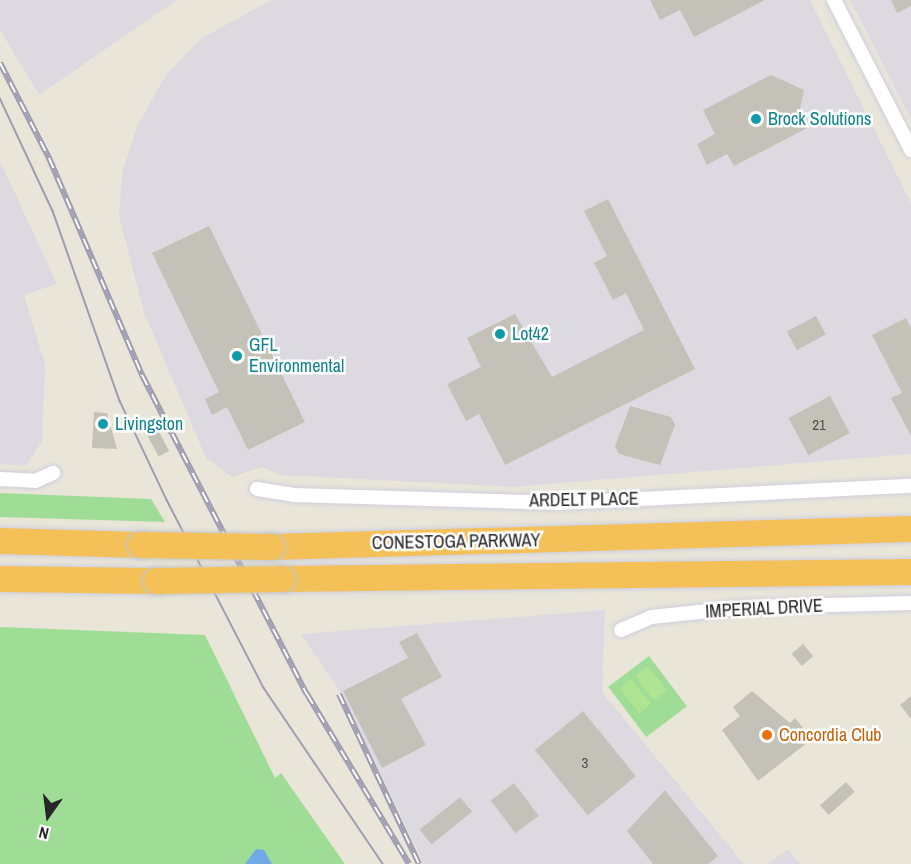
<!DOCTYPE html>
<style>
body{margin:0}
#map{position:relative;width:911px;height:864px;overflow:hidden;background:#e9e6d9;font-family:"Archivo Narrow",sans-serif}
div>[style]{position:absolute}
.industrial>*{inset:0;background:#ddd9e1}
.green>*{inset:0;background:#9fdd97;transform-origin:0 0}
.pitch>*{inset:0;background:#afe493;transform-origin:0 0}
.water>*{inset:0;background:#70abe7}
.building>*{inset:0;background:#c4c2b8;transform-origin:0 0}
.roads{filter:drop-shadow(0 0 2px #cfcedf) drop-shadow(0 0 2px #cfcedf)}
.street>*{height:14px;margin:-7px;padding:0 7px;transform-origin:7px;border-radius:7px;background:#fff}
.highway>*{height:26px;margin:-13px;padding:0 13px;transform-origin:13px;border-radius:13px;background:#f4c158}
.tram>*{height:1.5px;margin:-0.75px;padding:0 0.75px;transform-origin:0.75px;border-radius:0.75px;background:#9e9cb0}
.rail>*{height:6px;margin-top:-3px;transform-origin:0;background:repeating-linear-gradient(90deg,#fff 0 11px,#9e9cb0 0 22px);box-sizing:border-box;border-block:2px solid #9e9cb0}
.bridges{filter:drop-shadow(0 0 2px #c7c7c7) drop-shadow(0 0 2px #c7c7c7)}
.highway-bridge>*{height:26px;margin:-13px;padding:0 13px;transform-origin:13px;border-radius:13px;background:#f4c158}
.dots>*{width:16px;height:16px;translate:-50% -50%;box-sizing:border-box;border:3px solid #fff;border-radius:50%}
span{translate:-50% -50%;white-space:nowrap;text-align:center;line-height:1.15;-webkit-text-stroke:5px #fff;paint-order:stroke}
.number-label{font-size:15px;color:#4e4e4b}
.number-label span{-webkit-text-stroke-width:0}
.culture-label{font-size:18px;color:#0d838f}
.left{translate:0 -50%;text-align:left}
.street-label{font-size:18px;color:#272727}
.food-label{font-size:18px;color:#c56008}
.north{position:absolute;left:18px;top:786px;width:60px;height:60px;-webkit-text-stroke:4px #fff;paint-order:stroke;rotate:194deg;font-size:16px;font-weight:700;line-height:24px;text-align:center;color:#272727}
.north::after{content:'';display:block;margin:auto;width:21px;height:27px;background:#272727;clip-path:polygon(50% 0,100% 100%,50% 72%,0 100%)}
</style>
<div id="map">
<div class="industrial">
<i style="clip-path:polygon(0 0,177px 0,39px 95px,0 30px)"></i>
<i style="clip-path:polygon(271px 0,810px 0,911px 203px,911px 454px,513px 487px,280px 475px,262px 467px,232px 477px,206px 458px,144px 313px,119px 216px,122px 173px,138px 124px,166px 75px,202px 38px)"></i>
<i style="clip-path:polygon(850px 0,911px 0,911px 119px)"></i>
<i style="clip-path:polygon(0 161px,57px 284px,24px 295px,45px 365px,42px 442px,25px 466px,0 464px)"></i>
<i style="clip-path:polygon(605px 610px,602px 692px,744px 864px,424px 864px,341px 693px,301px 634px)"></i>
<i style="clip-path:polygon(788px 849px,800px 864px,768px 864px)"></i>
</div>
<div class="green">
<i style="clip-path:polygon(0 493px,151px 499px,165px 522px,0 517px)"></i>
<i style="clip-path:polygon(0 627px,205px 635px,275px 778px,281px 773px,345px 864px,0 864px)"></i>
<i style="left:649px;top:656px;width:63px;height:51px;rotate:53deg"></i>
</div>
<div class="pitch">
<i style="left:648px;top:666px;width:31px;height:16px;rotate:53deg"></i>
<i style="left:631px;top:679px;width:32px;height:15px;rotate:51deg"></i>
</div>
<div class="water">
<i style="clip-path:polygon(256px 849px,264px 850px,272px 864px,245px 864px)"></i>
</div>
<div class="building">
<i style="clip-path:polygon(650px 0,765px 0,694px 37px,680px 10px,660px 20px)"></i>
<i style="clip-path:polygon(891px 0,911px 0,911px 6px,897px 13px)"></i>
<i style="clip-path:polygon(771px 75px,804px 90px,800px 109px,809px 127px,734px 166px,727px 154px,707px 165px,697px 144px,715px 134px,703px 110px)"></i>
<i style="clip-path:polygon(608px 199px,695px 369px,505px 465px,479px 414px,466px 421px,447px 384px,481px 367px,467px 338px,515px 314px,552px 377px,644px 330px,626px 293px,613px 300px,594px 263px,607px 256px,584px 211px)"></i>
<i style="clip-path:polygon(209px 226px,305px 422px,248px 450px,227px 407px,212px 415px,205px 399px,219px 392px,152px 253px)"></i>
<i style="left:816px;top:316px;width:21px;height:33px;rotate:62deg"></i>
<i style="clip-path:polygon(906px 318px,911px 328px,911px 436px,891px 398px,902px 393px,872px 335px)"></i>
<i style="left:830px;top:396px;width:42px;height:47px;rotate:62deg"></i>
<i style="clip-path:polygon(630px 406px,671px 417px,675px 425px,660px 465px,619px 454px,615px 446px)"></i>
<i style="clip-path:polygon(94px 412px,107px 413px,117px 449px,92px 448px)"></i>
<i style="left:157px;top:428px;width:26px;height:12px;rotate:62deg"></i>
<i style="clip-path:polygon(417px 633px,442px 677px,401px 699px,426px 745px,382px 768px,343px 691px,408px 658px,399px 642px)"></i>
<i style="left:803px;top:644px;width:16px;height:15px;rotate:50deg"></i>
<i style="clip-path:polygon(752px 691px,790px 723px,795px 718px,812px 739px,758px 781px,722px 730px,740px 716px,733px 707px)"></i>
<i style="clip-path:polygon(911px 696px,911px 719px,900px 705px)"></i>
<i style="left:583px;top:711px;width:84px;height:62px;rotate:51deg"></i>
<i style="left:846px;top:782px;width:13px;height:35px;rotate:48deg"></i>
<i style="left:514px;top:783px;width:41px;height:29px;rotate:53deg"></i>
<i style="clip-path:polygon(665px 790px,718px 856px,708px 864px,653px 864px,627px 831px)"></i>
<i style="left:460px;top:797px;width:19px;height:52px;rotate:51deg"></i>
</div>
<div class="roads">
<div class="street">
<i style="left:834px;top:0;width:169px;rotate:62.8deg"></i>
<i style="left:0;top:479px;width:35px;rotate:3deg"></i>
<i style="left:35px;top:481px;width:20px;rotate:-24deg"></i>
<i style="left:257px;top:489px;width:36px;rotate:9deg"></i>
<i style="left:293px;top:495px;width:265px;rotate:1.7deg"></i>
<i style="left:558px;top:503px;width:353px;rotate:-2.8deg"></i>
<i style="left:621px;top:630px;width:33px;rotate:-23deg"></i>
<i style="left:651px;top:617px;width:97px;rotate:-5.9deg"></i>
<i style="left:747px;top:607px;width:164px;rotate:-1.4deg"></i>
</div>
<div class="highway">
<i style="left:0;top:541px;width:141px;rotate:1.6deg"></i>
<i style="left:271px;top:547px;width:640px;rotate:-1.61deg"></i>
<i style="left:0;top:579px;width:157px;rotate:0.7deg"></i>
<i style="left:282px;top:579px;width:629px;rotate:-0.64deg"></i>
</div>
</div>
<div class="tram">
<i style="left:0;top:98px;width:125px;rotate:64.9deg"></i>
<i style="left:53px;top:211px;width:201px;rotate:70.6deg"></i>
<i style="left:120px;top:401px;width:110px;rotate:64.6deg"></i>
<i style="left:167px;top:500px;width:212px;rotate:62.7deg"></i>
<i style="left:264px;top:688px;width:212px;rotate:55.9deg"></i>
</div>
<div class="rail">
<i style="left:0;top:63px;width:107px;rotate:62.7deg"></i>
<i style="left:49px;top:158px;width:236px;rotate:66.8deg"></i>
<i style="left:142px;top:375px;width:359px;rotate:62.7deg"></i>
<i style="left:307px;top:694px;width:198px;rotate:59deg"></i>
<i style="left:339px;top:694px;width:188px;rotate:64.8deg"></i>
</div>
<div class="bridges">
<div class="highway-bridge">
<i style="left:141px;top:545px;width:130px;rotate:0.9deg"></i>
<i style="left:157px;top:581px;width:125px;rotate:-0.9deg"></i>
</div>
</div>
<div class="dots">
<i style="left:756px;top:119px;background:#0f9aa8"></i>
<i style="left:500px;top:334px;background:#0f9aa8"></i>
<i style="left:237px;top:356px;background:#0f9aa8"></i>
<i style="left:103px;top:424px;background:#0f9aa8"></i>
<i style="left:767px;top:735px;background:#e8710a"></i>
</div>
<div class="number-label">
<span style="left:819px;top:425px">21</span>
<span style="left:585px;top:763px">3</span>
</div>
<div class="culture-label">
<span class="left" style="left:768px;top:119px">Brock Solutions</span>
<span class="left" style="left:512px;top:334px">Lot42</span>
<span class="left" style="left:249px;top:356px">GFL<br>Environmental</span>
<span class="left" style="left:115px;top:424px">Livingston</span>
</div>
<div class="street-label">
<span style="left:584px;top:500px;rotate:-1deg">ARDELT PLACE</span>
<span style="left:456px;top:542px;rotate:-1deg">CONESTOGA PARKWAY</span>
<span style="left:764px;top:609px;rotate:-3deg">IMPERIAL DRIVE</span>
</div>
<div class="food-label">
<span class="left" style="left:779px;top:735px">Concordia Club</span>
</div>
<div class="north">N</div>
</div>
